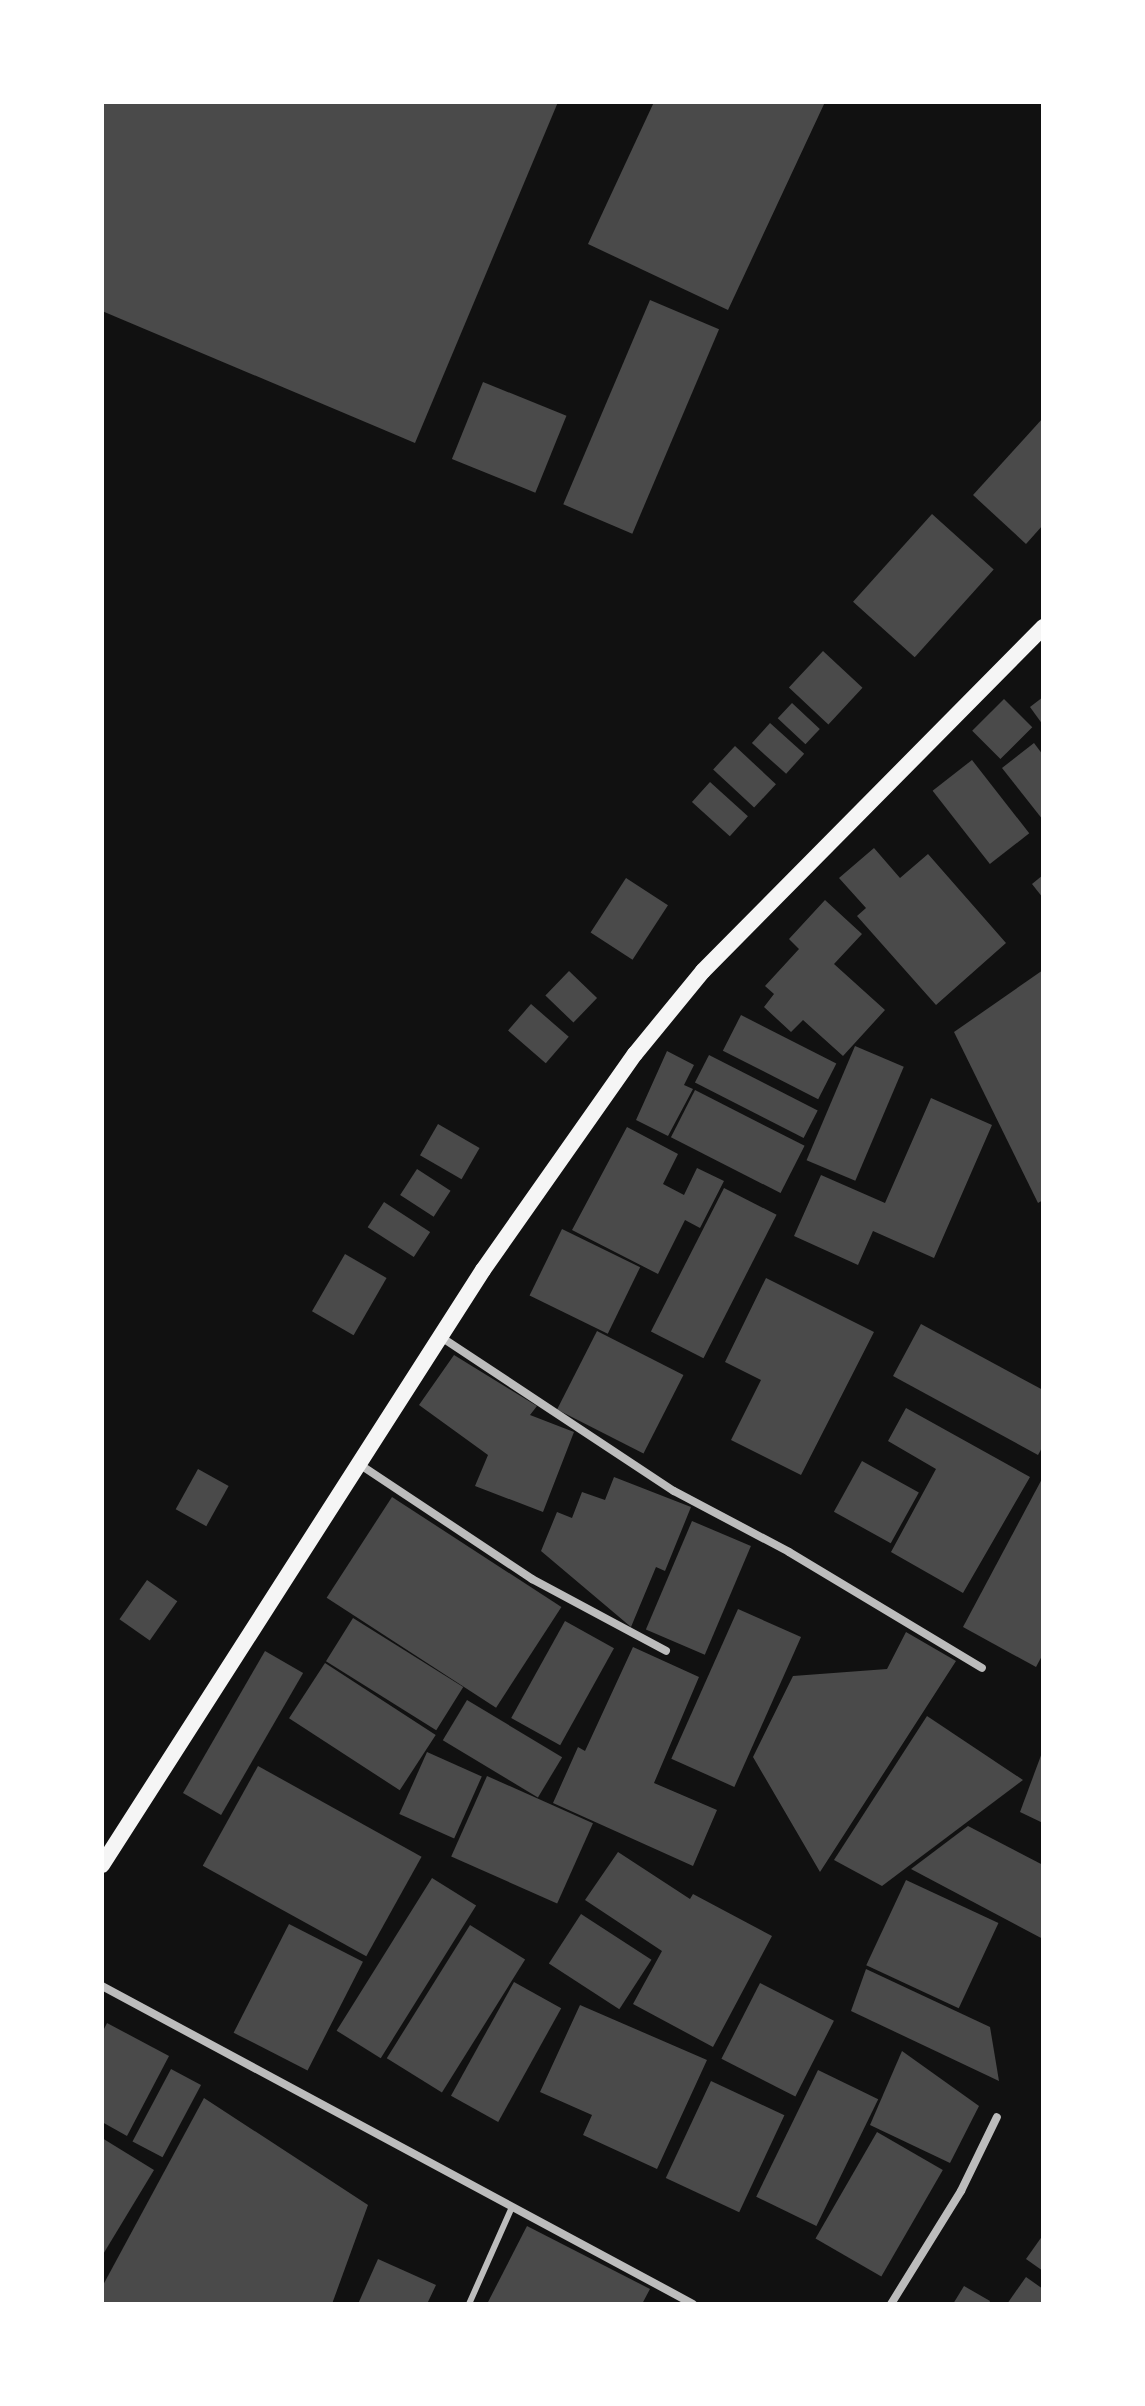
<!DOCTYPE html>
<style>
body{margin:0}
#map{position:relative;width:1145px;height:2406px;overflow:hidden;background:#111;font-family:Mulish,sans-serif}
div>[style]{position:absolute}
.building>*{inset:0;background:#4a4a4a;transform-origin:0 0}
.service>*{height:6px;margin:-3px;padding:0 3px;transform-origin:3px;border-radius:3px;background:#bcbcbc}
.minor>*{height:8px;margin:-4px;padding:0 4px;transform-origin:4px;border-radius:4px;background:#bcbcbc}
.secondary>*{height:16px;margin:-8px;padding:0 8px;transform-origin:8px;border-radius:8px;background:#f5f5f5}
span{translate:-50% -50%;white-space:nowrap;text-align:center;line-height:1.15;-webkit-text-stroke:7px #fff;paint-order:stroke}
.frame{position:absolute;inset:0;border:104px solid #fff;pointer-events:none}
</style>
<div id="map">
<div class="building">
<i style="clip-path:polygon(102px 102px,558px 102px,415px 443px,102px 311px)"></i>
<i style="clip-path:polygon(654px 102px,825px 102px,728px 310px,588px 244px)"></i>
<i style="left:650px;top:300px;width:75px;height:222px;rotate:23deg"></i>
<i style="left:483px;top:382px;width:90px;height:83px;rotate:22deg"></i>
<i style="clip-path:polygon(1043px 418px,1043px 525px,1026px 544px,973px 495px)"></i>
<i style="left:932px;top:514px;width:83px;height:118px;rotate:42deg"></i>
<i style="left:823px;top:651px;width:54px;height:50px;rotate:43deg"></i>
<i style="clip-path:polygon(1043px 697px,1043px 725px,1030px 707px)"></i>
<i style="left:1004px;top:699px;width:40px;height:45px;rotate:45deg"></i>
<i style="left:792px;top:703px;width:38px;height:21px;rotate:43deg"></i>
<i style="left:770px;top:723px;width:46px;height:27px;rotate:42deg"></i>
<i style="clip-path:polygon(1034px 743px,1043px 755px,1043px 820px,1002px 768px)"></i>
<i style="left:735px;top:746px;width:56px;height:32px;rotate:43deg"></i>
<i style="left:972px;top:760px;width:93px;height:50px;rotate:52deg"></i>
<i style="left:710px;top:782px;width:51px;height:27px;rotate:42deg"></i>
<i style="clip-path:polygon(874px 848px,900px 878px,928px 854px,1006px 943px,936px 1005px,857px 916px,866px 908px,839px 878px)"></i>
<i style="clip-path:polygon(1043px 875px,1043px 898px,1032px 884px)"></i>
<i style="left:626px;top:878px;width:50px;height:65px;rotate:33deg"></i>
<i style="clip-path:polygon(825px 900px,862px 934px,834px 964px,885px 1010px,843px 1056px,803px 1020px,791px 1032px,764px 1007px,774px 994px,765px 986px,799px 949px,789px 939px)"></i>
<i style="clip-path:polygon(1043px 970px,1043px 1200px,1038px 1203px,954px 1032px)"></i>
<i style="left:569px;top:971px;width:39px;height:34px;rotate:44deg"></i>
<i style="left:531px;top:1004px;width:50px;height:35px;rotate:41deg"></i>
<i style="left:741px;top:1015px;width:107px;height:40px;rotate:27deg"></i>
<i style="left:855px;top:1046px;width:53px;height:124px;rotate:23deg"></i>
<i style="clip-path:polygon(667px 1051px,694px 1065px,684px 1085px,693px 1089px,668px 1136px,636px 1120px)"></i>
<i style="left:709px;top:1055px;width:122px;height:31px;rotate:27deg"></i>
<i style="left:695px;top:1090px;width:123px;height:53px;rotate:27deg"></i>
<i style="clip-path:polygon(931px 1098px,992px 1125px,934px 1258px,873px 1231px,858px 1265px,794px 1236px,821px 1175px,885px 1203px)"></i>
<i style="left:438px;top:1124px;width:48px;height:36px;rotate:30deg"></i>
<i style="clip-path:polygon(627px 1127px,678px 1154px,663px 1184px,684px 1195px,697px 1168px,724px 1181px,700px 1228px,685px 1220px,658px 1274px,572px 1230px)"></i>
<i style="left:417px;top:1169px;width:40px;height:31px;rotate:33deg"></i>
<i style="left:724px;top:1188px;width:59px;height:161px;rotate:27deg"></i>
<i style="left:384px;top:1202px;width:55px;height:30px;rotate:33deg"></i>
<i style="left:562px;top:1229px;width:87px;height:74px;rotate:26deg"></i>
<i style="left:345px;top:1254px;width:48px;height:66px;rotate:30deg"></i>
<i style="clip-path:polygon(766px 1278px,874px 1332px,801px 1475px,731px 1440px,761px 1380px,725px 1362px)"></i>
<i style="clip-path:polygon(921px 1324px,1043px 1390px,1043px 1446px,1038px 1455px,893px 1376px)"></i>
<i style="left:597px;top:1331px;width:97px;height:88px;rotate:27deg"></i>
<i style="clip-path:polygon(454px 1355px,537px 1406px,530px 1415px,574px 1432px,543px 1512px,475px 1486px,488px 1455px,419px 1405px)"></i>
<i style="clip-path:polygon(906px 1408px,1030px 1477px,963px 1593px,891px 1552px,936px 1469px,888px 1441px)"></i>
<i style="left:862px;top:1461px;width:65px;height:58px;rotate:29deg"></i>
<i style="left:198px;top:1469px;width:35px;height:46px;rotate:29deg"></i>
<i style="clip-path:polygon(614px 1477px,691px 1507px,665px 1571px,656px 1567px,631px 1627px,541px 1551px,557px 1512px,572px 1518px,582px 1492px,605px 1500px)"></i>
<i style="clip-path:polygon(1043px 1477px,1043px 1654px,1036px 1667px,963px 1627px)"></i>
<i style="left:392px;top:1497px;width:202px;height:120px;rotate:33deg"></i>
<i style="left:692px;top:1521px;width:64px;height:118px;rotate:23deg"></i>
<i style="left:147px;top:1580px;width:37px;height:48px;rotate:35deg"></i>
<i style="left:738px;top:1609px;width:69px;height:164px;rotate:24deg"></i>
<i style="left:353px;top:1618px;width:130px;height:51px;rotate:32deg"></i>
<i style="left:565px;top:1621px;width:56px;height:111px;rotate:29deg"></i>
<i style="clip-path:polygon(906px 1632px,956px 1661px,820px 1872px,753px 1757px,793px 1676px,887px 1669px)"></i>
<i style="clip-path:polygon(633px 1647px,699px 1677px,654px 1783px,717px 1810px,693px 1866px,553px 1803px,578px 1747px,585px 1751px)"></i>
<i style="left:265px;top:1651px;width:44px;height:164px;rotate:30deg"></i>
<i style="left:325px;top:1663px;width:132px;height:66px;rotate:33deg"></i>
<i style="left:467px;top:1700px;width:111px;height:47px;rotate:31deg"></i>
<i style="clip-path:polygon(927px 1716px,1023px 1780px,882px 1886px,834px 1860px)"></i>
<i style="clip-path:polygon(1043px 1750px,1043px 1823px,1020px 1812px)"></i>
<i style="left:427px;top:1752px;width:60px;height:68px;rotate:24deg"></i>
<i style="left:258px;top:1766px;width:187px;height:114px;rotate:29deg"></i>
<i style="left:487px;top:1776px;width:116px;height:88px;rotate:24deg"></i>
<i style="clip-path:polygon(968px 1826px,1043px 1865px,1043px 1939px,911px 1869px)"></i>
<i style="clip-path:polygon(618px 1852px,690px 1899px,693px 1894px,772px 1936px,713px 2047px,633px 2004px,662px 1951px,585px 1900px)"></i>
<i style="left:432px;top:1878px;width:52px;height:180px;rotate:32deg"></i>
<i style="left:906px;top:1880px;width:102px;height:94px;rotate:25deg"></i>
<i style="left:581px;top:1914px;width:84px;height:59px;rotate:33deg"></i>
<i style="left:289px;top:1924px;width:83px;height:122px;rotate:27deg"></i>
<i style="left:470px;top:1925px;width:65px;height:157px;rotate:32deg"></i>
<i style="clip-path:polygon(866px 1969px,990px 2027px,999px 2081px,851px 2011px)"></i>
<i style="left:514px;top:1982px;width:54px;height:130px;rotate:29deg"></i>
<i style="left:760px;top:1983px;width:83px;height:85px;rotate:27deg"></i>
<i style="clip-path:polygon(580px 2005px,707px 2060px,657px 2169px,583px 2135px,592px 2115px,540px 2092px)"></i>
<i style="clip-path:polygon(107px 2023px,169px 2056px,127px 2136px,102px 2122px,102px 2033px)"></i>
<i style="clip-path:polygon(902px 2051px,979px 2106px,950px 2163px,870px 2125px)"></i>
<i style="left:171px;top:2069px;width:34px;height:82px;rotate:28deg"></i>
<i style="left:818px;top:2070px;width:67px;height:141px;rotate:26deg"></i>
<i style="left:711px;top:2081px;width:81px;height:107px;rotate:25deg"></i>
<i style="clip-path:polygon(204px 2098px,368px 2205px,332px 2304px,102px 2304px,102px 2287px)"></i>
<i style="left:877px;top:2132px;width:76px;height:123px;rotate:30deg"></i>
<i style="clip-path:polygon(102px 2138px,154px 2170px,102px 2256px)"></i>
<i style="clip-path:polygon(527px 2226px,650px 2289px,642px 2304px,487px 2304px)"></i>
<i style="clip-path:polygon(1043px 2235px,1043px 2271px,1026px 2259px)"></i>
<i style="clip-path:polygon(378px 2259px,436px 2285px,427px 2304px,358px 2304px)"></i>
<i style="clip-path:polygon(1026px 2277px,1043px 2289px,1043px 2304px,1007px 2304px)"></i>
<i style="clip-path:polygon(964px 2286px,990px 2301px,989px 2304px,953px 2304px)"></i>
</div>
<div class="service">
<i style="left:469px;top:2304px;width:104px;rotate:-66.1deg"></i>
</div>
<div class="minor">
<i style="left:441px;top:1337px;width:279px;rotate:33.5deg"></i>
<i style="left:674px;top:1491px;width:130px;rotate:27.9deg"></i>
<i style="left:789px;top:1552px;width:225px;rotate:31deg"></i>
<i style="left:359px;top:1464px;width:208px;rotate:33.6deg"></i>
<i style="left:532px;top:1579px;width:152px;rotate:28.2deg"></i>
<i style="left:102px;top:1986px;width:671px;rotate:28.28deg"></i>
<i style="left:891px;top:2304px;width:133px;rotate:-58.2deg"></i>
<i style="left:961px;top:2191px;width:82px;rotate:-64.1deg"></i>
</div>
<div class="secondary">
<i style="left:102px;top:1865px;width:707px;rotate:-57.37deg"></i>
<i style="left:483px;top:1270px;width:264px;rotate:-54.9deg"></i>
<i style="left:635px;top:1054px;width:107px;rotate:-50.7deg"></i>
<i style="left:703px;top:971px;width:484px;rotate:-45.3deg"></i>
</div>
<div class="frame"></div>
</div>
